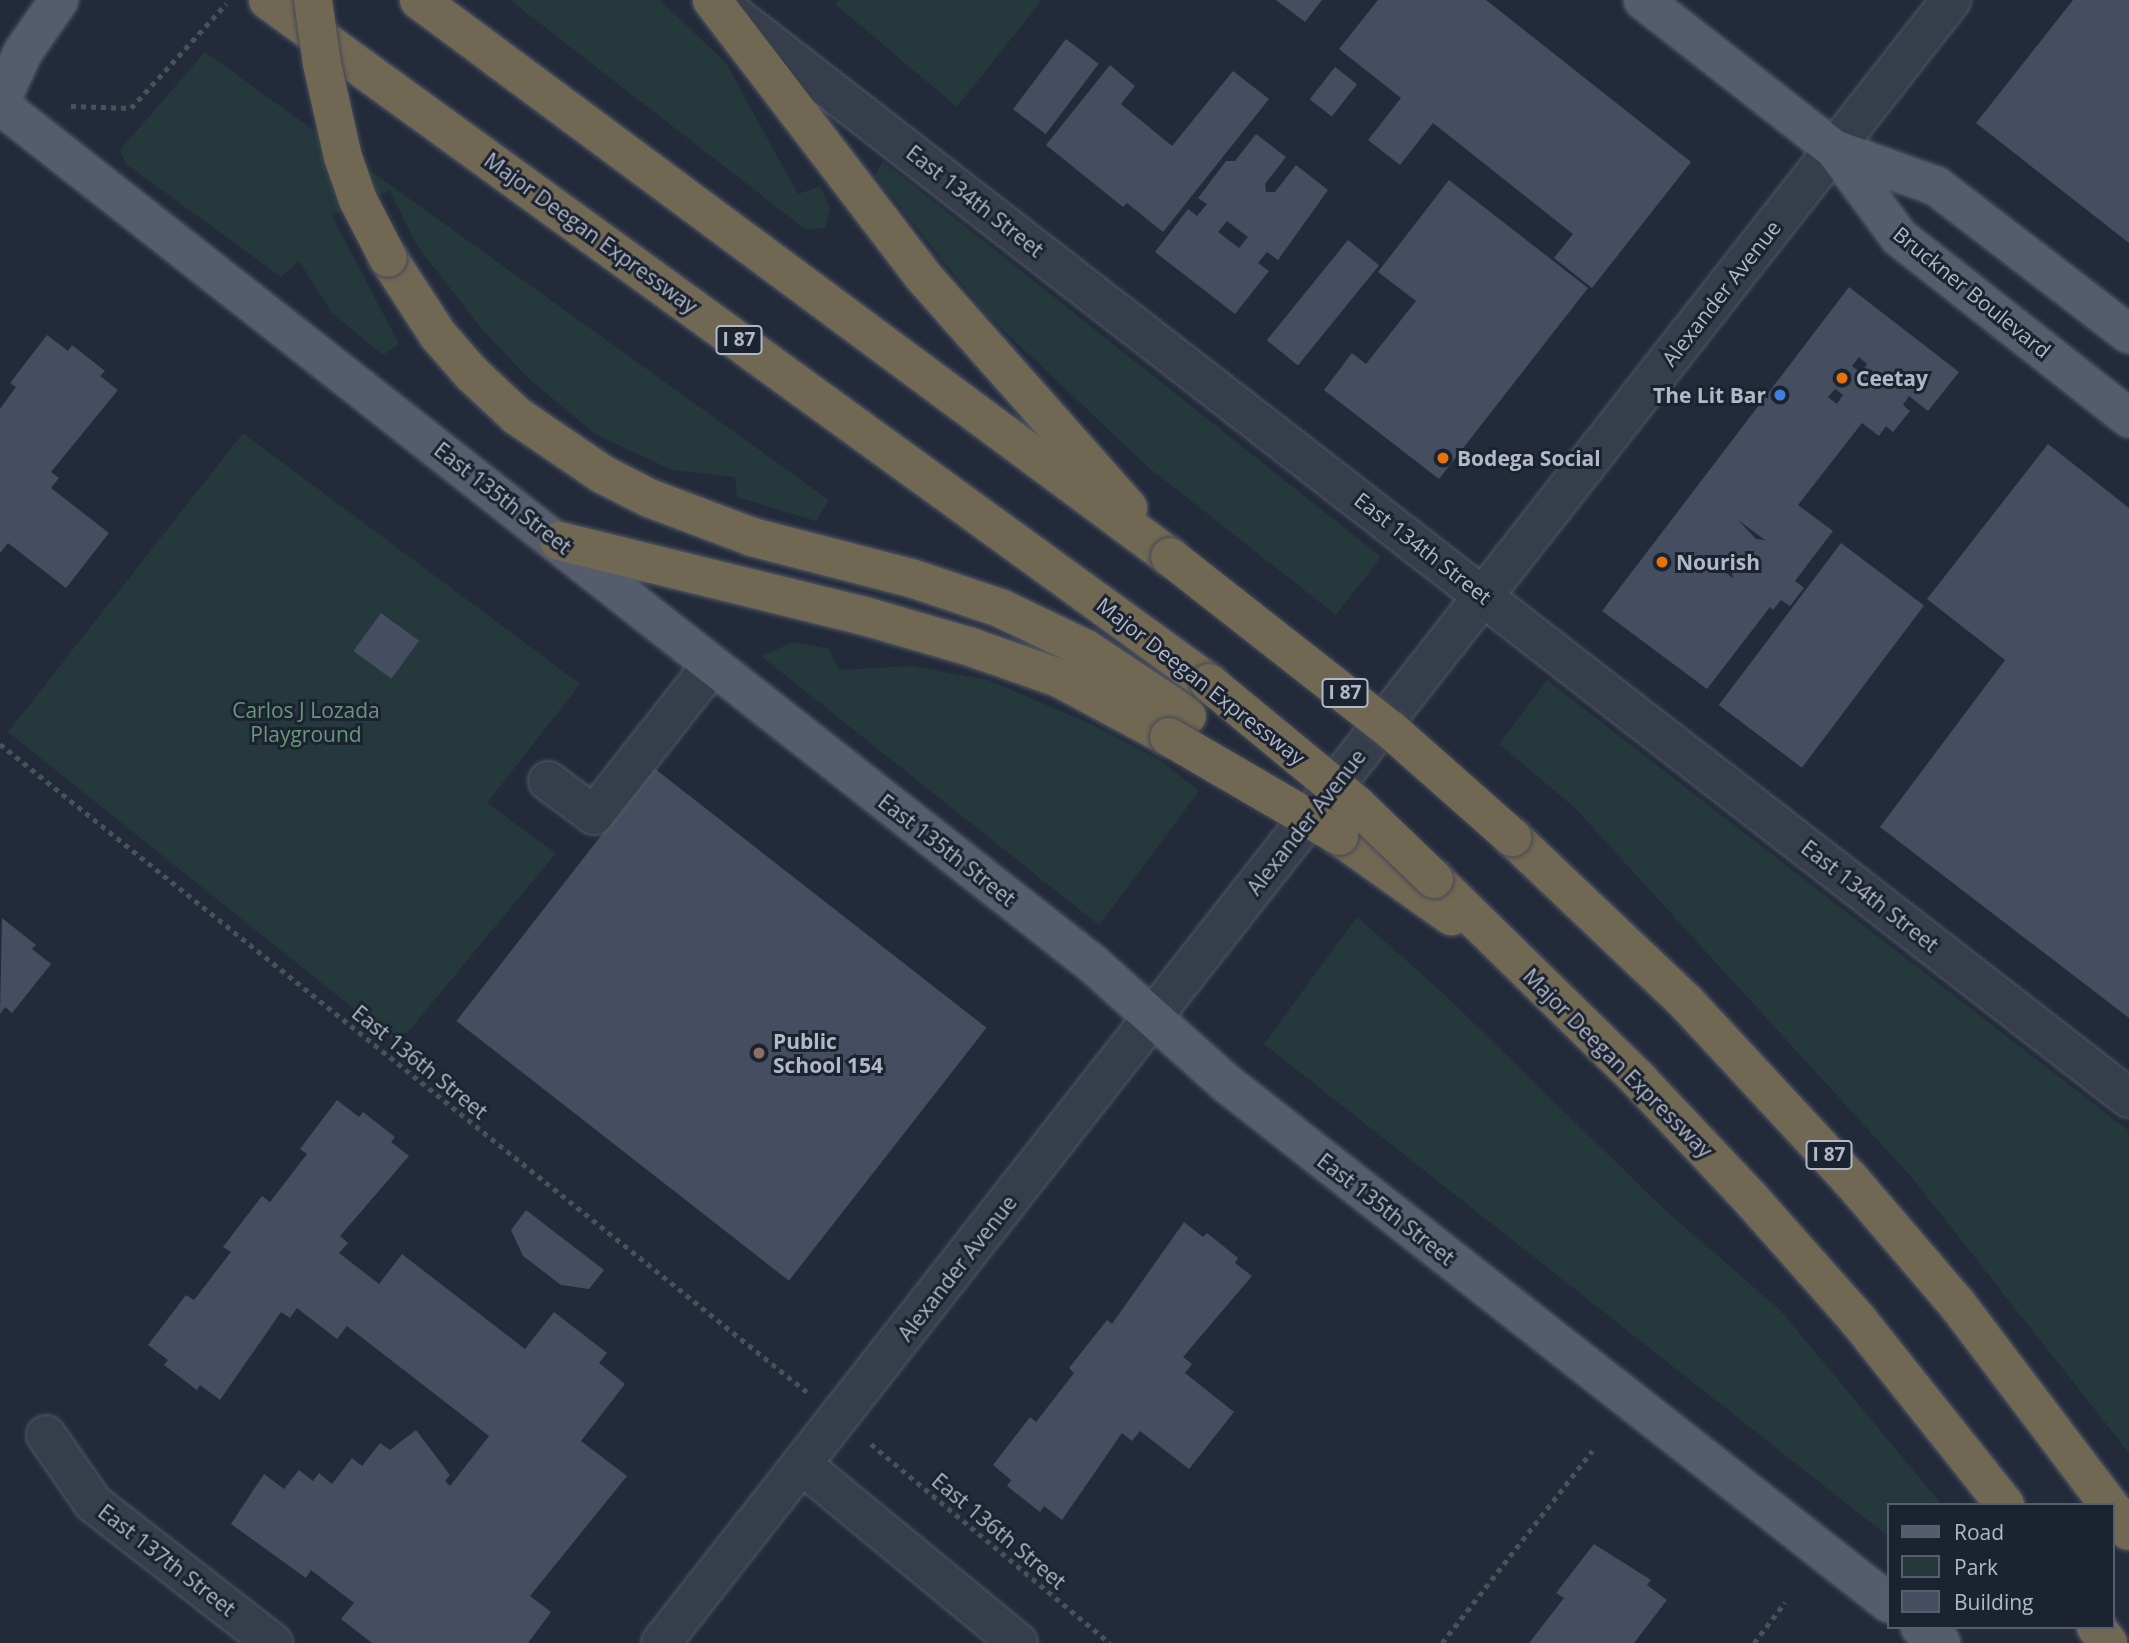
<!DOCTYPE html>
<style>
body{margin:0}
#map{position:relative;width:2129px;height:1643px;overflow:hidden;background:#232b3b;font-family:"Open Sans",sans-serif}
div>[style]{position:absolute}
.green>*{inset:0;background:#25383c}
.building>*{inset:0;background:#444e60;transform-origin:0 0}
.path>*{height:4.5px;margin-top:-2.25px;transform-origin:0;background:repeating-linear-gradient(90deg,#435559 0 5px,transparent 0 10px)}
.roads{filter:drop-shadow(0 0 2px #525866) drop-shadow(0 0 2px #525866)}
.minor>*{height:38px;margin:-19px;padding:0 19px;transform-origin:19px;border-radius:19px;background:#373e4b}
.major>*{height:38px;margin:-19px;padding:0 19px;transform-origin:19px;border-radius:19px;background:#555c6b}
.highway>*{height:38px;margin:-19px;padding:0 19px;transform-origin:19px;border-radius:19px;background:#716854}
.bridges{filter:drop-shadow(0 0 2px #424856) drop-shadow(0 0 2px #424856)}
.highway-bridge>*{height:38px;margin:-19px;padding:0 19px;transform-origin:19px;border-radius:19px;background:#716854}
.dots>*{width:19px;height:19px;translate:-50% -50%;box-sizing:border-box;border:4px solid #1c2330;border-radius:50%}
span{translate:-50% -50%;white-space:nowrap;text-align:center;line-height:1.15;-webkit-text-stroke:6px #1c2330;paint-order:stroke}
.shield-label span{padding:2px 5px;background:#1c2330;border:2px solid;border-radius:5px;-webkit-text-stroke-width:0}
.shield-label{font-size:19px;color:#b2b8c7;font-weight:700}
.street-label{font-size:21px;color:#b2b8c7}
.poi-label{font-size:21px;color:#b2b8c7;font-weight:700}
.left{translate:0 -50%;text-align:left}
.right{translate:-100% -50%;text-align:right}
.park-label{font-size:21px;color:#699878}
.legend{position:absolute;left:1887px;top:1503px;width:228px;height:126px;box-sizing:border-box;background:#1c2330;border:2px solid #585f6c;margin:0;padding:9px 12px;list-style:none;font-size:21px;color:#b2b8c7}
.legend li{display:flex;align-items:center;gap:14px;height:35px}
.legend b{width:35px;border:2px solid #585f6c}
</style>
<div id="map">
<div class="green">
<i style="clip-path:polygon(510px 0,660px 0,726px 63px,798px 194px,821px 186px,830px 209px,825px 228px,806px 230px)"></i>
<i style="clip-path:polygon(838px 0,1042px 0,957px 107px,835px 4px)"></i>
<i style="clip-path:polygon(205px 52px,829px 500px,816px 521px,737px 497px,735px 477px,672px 470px,595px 434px,528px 378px,481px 328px,416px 244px,390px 191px,332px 216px,399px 344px,383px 355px,332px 313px,299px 261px,281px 277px,125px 163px,120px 150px)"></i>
<i style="clip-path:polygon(883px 161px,1381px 557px,1336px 615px,1148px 467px,986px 314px,875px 176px)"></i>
<i style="clip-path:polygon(243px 433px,580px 684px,487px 803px,556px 853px,398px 1044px,8px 732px)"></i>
<i style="clip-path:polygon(794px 642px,829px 649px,839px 670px,912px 666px,988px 680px,1093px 725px,1160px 760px,1199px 791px,1099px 925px,761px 656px)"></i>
<i style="clip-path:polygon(1547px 680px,2129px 1131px,2129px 1453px,1913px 1179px,1575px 808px,1499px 744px)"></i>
<i style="clip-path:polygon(1357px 917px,1444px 994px,1665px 1210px,1780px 1310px,1942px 1505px,1889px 1505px,1889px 1537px,1264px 1044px)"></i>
</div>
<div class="building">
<i style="clip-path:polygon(1276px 0,1322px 0,1305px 22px)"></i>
<i style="clip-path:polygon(1378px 0,1486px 0,1691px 162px,1592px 288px,1554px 258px,1573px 234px,1433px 123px,1400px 165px,1368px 140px,1401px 98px,1339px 49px)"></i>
<i style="clip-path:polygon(2073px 0,2129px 0,2129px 243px,1976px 123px)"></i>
<i style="left:1066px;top:39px;width:41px;height:88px;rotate:37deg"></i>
<i style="clip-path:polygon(1110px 65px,1135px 86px,1121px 104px,1172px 146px,1233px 71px,1269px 99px,1163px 232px,1127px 203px,1123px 207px,1046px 145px)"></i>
<i style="left:1335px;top:67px;width:28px;height:41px;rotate:38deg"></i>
<i style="clip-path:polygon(evenodd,1256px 134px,1286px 157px,1265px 184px,1266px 192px,1275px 192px,1296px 165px,1328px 190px,1278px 260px,1267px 252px,1258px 263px,1269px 271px,1235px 314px,1155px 252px,1188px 209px,1197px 216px,1207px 204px,1198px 198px,1226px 161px,1235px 161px,1256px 134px,1227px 221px,1248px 237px,1239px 248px,1218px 232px,1227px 221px)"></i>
<i style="clip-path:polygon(1449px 180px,1588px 288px,1439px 479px,1324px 390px,1352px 353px,1366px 364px,1416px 301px,1378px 272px)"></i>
<i style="left:1348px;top:240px;width:40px;height:129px;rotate:39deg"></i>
<i style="clip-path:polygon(evenodd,1849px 287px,1959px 372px,1928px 411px,1909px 396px,1903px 405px,1910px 411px,1893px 432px,1886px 426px,1879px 436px,1862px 423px,1798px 505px,1833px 531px,1795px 581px,1804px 588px,1790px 606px,1781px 600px,1773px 610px,1770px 607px,1707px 689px,1602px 611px,1849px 287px,1859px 357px,1867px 364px,1861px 373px,1852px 366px,1859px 357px,1849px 287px,1835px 389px,1843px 395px,1837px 404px,1828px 397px,1835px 389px,1849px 287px,1738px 520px,1765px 540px,1756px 539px,1738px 520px,1849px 287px,1714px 558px,1731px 571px,1734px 579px,1708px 559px,1714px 558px)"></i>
<i style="clip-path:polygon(47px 335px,68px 351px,72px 345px,105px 371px,100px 376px,118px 390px,51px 472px,59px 478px,51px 488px,109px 533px,66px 588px,8px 543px,0 553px,0 409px,16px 387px,10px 383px)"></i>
<i style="clip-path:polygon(2048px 444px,2129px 508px,2129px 1018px,1880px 827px,2005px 660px,1927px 599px)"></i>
<i style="left:1841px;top:543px;width:104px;height:203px;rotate:37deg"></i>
<i style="left:381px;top:613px;width:47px;height:47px;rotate:36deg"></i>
<i style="left:654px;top:768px;width:422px;height:321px;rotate:38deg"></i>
<i style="clip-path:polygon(2px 918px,36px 945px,32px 949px,51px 964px,12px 1013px,5px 1007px,0 1014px)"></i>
<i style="clip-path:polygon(337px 1100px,359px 1117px,363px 1112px,395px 1137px,391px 1142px,409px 1156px,340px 1236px,348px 1243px,339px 1253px,379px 1284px,402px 1254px,525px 1349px,554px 1312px,607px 1353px,599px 1363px,625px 1384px,581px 1441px,627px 1476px,530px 1596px,551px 1612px,528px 1643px,372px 1643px,341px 1619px,354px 1603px,311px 1570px,306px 1578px,231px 1524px,264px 1474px,284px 1489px,299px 1470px,313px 1481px,319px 1473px,332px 1484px,352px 1458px,362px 1466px,380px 1443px,390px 1450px,416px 1430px,450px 1475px,445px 1481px,450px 1486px,489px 1436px,347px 1326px,337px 1339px,297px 1308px,290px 1318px,281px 1312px,220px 1400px,200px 1385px,197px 1390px,164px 1365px,168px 1360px,148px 1345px,186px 1295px,194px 1300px,231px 1252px,223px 1247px,262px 1196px,270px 1202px,307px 1154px,300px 1149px)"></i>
<i style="clip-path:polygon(526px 1210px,604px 1270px,589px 1289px,561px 1285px,523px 1256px,511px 1230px)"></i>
<i style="clip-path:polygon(1184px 1222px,1203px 1237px,1207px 1233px,1238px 1258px,1235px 1263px,1252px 1276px,1183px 1357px,1192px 1364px,1185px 1373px,1234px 1412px,1189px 1469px,1140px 1431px,1132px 1441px,1122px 1433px,1062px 1520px,1044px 1506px,1040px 1512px,1007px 1486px,1011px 1480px,993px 1465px,1030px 1417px,1036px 1422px,1074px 1373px,1069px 1368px,1107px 1320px,1112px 1324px)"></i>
<i style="clip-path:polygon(1594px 1544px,1651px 1580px,1647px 1585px,1667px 1600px,1634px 1643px,1529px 1643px,1564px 1598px,1556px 1593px)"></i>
</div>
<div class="path">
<i style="left:71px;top:106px;width:60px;rotate:1.9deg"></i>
<i style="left:131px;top:108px;width:141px;rotate:-47.6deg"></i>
<i style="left:0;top:744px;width:1035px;rotate:38.76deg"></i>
<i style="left:871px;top:1444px;width:311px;rotate:39.8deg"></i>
<i style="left:1442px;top:1643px;width:244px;rotate:-52deg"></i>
<i style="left:1754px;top:1643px;width:51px;rotate:-52.9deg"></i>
</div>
<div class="roads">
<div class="minor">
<i style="left:726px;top:9px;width:1776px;rotate:37.82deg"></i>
<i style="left:548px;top:781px;width:57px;rotate:36.5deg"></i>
<i style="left:594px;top:815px;width:191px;rotate:-51.8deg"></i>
<i style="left:46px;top:1435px;width:83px;rotate:55.3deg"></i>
<i style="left:93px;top:1503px;width:228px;rotate:37.9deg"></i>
<i style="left:801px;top:1464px;width:281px;rotate:39.5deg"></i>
<i style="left:661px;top:1643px;width:2089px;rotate:-51.86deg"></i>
</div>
<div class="major">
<i style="left:1643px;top:0;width:242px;rotate:38deg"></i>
<i style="left:1834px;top:149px;width:109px;rotate:53.5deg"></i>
<i style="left:1899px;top:237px;width:293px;rotate:38.2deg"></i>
<i style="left:0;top:102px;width:55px;rotate:-65.3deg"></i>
<i style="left:23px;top:52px;width:63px;rotate:-55.3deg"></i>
<i style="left:0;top:105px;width:1392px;rotate:38.17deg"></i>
<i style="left:1094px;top:965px;width:177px;rotate:41.8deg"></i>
<i style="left:1226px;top:1083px;width:843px;rotate:38.11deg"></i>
<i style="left:1834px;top:149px;width:109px;rotate:19.9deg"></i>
<i style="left:1936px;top:186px;width:243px;rotate:37.5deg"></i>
<i style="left:1920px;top:1627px;width:26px;rotate:37deg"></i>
</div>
<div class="highway">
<i style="left:268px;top:0;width:1163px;rotate:35.97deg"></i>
<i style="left:419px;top:0;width:935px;rotate:36.56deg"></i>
<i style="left:712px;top:0;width:346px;rotate:52.6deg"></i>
<i style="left:922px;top:275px;width:311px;rotate:48.5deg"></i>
<i style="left:388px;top:258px;width:92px;rotate:57deg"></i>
<i style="left:438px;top:335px;width:52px;rotate:48.9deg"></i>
<i style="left:472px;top:374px;width:62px;rotate:43deg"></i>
<i style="left:517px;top:416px;width:103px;rotate:34.3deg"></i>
<i style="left:602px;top:474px;width:53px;rotate:27.1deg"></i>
<i style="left:649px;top:498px;width:110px;rotate:20.7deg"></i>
<i style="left:752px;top:537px;width:164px;rotate:14.5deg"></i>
<i style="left:911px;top:578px;width:94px;rotate:18.6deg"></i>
<i style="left:1000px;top:608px;width:95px;rotate:25.5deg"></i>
<i style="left:1086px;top:649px;width:121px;rotate:33.6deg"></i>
<i style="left:559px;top:541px;width:311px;rotate:13.8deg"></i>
<i style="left:861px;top:615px;width:111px;rotate:16.2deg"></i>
<i style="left:968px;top:646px;width:96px;rotate:19.4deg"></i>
<i style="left:1059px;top:678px;width:125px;rotate:28.2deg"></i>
<i style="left:1339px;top:836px;width:138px;rotate:35.5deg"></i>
<i style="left:1512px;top:837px;width:238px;rotate:43.5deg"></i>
<i style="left:1685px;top:1001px;width:244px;rotate:47.2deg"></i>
<i style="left:1851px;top:1180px;width:163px;rotate:49.5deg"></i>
<i style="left:1957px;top:1304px;width:252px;rotate:52.9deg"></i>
<i style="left:1434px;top:879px;width:287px;rotate:44.4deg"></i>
<i style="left:1639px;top:1080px;width:163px;rotate:46.7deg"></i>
<i style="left:1751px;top:1199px;width:162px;rotate:48.5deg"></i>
<i style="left:1858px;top:1320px;width:236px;rotate:51.5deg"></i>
<i style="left:2113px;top:1510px;width:26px;rotate:53deg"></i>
<i style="left:2096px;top:1627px;width:20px;rotate:53deg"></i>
</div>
</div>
<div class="bridges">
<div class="highway-bridge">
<i style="left:313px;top:0;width:65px;rotate:82deg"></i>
<i style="left:322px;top:64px;width:95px;rotate:77.3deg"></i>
<i style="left:343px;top:157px;width:46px;rotate:70.8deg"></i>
<i style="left:358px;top:200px;width:65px;rotate:62.7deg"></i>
<i style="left:1170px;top:557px;width:281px;rotate:38.1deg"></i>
<i style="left:1391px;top:730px;width:162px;rotate:41.5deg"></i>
<i style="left:1209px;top:683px;width:192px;rotate:39.5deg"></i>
<i style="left:1357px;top:805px;width:107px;rotate:43.9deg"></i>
<i style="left:1169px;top:737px;width:197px;rotate:30.2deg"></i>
</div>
</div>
<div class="dots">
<i style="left:1842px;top:378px;background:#e8710a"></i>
<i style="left:1780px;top:395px;background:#3f7fe0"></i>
<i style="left:1443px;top:458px;background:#e8710a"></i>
<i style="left:1662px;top:562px;background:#e8710a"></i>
<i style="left:759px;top:1053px;background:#8d6e63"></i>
</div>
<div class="shield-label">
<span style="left:739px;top:340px">I 87</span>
<span style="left:1345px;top:693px">I 87</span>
<span style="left:1829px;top:1155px">I 87</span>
</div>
<div class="street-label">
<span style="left:975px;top:201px;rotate:38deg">East 134th Street</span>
<span style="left:591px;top:233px;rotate:36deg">Major Deegan Expressway</span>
<span style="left:1972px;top:292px;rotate:39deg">Bruckner Boulevard</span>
<span style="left:1721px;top:293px;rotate:-52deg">Alexander Avenue</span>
<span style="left:503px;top:498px;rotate:38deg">East 135th Street</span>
<span style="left:1423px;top:548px;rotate:38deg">East 134th Street</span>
<span style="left:1201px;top:681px;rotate:38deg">Major Deegan Expressway</span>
<span style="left:1306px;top:822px;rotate:-52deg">Alexander Avenue</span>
<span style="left:947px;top:850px;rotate:38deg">East 135th Street</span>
<span style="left:1870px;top:896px;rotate:38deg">East 134th Street</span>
<span style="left:420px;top:1062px;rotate:39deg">East 136th Street</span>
<span style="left:1618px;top:1063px;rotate:45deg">Major Deegan Expressway</span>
<span style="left:1386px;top:1209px;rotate:38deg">East 135th Street</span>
<span style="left:957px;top:1268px;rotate:-52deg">Alexander Avenue</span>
<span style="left:999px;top:1531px;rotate:40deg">East 136th Street</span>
<span style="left:167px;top:1560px;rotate:38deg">East 137th Street</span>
</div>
<div class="poi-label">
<span class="left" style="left:1856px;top:378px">Ceetay</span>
<span class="right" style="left:1766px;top:395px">The Lit Bar</span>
<span class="left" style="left:1457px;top:458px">Bodega Social</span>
<span class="left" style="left:1676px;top:562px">Nourish</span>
<span class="left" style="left:773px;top:1053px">Public<br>School 154</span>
</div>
<div class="park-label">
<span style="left:306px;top:722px">Carlos J Lozada<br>Playground</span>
</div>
<ul class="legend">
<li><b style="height:9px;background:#555c6b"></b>Road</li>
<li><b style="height:19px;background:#25383c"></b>Park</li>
<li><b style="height:19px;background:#444e60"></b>Building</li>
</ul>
</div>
